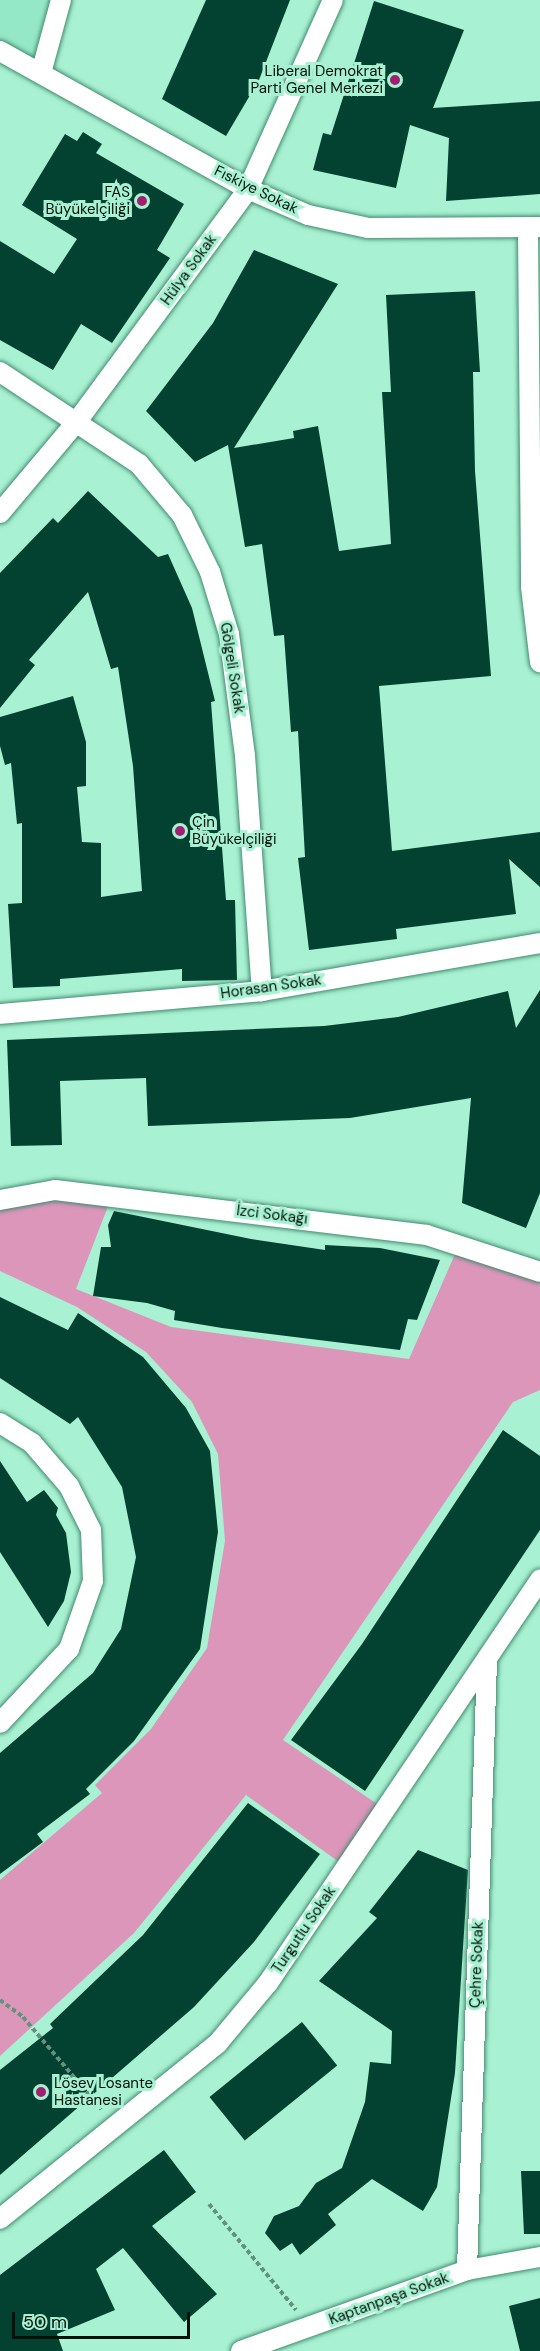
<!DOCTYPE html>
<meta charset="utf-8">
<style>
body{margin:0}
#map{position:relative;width:540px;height:2351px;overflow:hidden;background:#a8f1d3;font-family:"DM Sans",sans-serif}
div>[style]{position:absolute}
.built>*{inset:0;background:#95e8c7}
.green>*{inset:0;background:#dc96ba}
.building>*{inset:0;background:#034230;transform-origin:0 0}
.path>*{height:4px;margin-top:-2px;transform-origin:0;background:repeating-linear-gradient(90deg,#61927e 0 4.5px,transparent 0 7.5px)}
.roads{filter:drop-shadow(0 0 2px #428b70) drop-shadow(0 0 2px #428b70)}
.minor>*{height:20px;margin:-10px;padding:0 10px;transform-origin:10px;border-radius:10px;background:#fff}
.dots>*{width:16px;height:16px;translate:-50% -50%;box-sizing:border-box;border:3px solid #a8f1d3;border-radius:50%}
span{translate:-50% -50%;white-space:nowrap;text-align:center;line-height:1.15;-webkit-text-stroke:6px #a8f1d3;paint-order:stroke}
.poi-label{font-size:15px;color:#00120a}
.right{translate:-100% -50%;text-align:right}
.left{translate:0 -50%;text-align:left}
.street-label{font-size:15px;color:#00120a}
.scale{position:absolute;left:12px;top:2312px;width:178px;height:27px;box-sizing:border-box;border:3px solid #00120a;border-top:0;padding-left:8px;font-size:18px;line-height:21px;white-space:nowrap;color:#00120a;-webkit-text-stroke:4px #a8f1d3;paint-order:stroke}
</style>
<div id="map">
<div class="built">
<i style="clip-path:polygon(0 0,61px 0,41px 73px,0 52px)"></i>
</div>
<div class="green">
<i style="clip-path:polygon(112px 1196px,76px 1289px,171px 1327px,409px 1359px,459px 1245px,540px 1272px,540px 1390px,513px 1402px,283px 1740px,386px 1810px,346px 1867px,246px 1795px,134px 1933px,0 2056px,0 1880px,102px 1793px,95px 1785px,151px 1729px,207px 1648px,225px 1541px,218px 1454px,192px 1402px,146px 1352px,77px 1307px,0 1271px,0 1200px)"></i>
</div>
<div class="building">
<i style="clip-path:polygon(206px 0,290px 0,259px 80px,226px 136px,162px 99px)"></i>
<i style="clip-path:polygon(374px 1px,464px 30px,433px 108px,540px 101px,540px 194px,446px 201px,449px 138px,410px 125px,396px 188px,313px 170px,323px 133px,331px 135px)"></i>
<i style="clip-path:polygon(83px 132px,102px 144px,96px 153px,184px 204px,157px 250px,170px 258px,112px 343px,81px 324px,53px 370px,0 340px,0 241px,54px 274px,77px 239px,22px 205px,65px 134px,77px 141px)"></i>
<i style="clip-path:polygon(254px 250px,338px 284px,234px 448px,294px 438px,293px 431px,318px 426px,339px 551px,391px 544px,382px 392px,391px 392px,386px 295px,475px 291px,480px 372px,473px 372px,475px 471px,491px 676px,379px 686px,392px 851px,540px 832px,540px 887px,509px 859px,516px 914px,396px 929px,397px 939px,309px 950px,298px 858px,305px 857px,298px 731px,291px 732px,284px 635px,274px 636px,262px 544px,245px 547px,228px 445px,195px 462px,146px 411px,213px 323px)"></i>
<i style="clip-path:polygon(88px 491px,158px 557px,168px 554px,192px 608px,215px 701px,211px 702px,226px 900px,235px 900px,237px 980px,182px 981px,182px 969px,60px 979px,60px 986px,13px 988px,8px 904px,22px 903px,22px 823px,17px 824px,11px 763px,5px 765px,0 746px,0 717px,73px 696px,86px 742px,86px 786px,77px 787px,82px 842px,101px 843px,101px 897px,142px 891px,133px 766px,118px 667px,111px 669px,88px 592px,29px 660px,35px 665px,0 708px,0 573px,53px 518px,58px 523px)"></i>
<i style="clip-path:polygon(540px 990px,540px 1193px,526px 1228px,462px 1203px,471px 1098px,350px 1118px,148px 1126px,146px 1078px,60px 1081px,62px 1145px,11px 1146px,7px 1040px,324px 1026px,398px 1017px,508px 991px,516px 1028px)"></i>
<i style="clip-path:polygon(114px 1211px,251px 1239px,325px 1250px,325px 1245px,380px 1248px,440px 1260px,417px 1320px,408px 1319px,400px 1350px,222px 1328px,174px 1320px,175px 1311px,147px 1303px,93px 1296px,101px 1247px,111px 1247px,108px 1225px)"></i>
<i style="clip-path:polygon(0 1297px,68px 1330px,78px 1313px,143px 1357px,186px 1408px,210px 1451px,218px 1532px,200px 1649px,134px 1741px,86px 1789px,90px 1794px,37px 1834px,43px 1842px,0 1874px,0 1753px,93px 1673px,121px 1629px,136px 1557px,122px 1487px,78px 1417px,70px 1424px,0 1378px)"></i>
<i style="clip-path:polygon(503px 1430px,540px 1456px,540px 1530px,365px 1791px,291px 1740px,362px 1644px)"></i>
<i style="clip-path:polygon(0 1461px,27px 1502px,44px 1490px,58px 1508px,56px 1515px,66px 1533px,71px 1572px,64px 1601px,48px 1627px,0 1552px)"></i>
<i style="clip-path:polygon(248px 1803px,320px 1854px,254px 1942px,194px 2007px,0 2175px,0 2070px,53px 2028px,50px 2024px,143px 1935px)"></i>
<i style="clip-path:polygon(418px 1850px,468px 1870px,455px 2073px,437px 2187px,423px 2211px,372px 2179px,328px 2214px,336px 2225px,300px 2255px,292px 2243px,280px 2251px,265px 2233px,274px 2216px,299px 2206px,316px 2183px,342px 2168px,365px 2102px,370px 2062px,391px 2064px,392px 2031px,319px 1981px,377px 1918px,369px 1912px)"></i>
<i style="left:302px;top:2022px;width:56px;height:119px;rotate:51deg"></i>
<i style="clip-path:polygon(164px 2150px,196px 2192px,152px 2226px,217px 2294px,184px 2322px,123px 2248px,96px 2269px,115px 2310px,57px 2334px,63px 2351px,0 2351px,0 2275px)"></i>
<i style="clip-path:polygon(521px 2171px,540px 2171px,540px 2234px,524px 2234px)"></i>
<i style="clip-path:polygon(540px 2298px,540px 2351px,520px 2351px,509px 2306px)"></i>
</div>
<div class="path">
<i style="left:0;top:2000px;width:29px;rotate:36deg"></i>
<i style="left:23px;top:2017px;width:121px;rotate:49.7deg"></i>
<i style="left:209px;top:2204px;width:137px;rotate:50.6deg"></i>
</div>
<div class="roads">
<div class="minor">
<i style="left:0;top:51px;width:284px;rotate:29.1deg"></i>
<i style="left:248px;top:189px;width:65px;rotate:23.4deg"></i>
<i style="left:308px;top:215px;width:61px;rotate:12.2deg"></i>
<i style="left:368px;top:228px;width:172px;rotate:-0.3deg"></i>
<i style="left:41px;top:73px;width:76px;rotate:-74.7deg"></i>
<i style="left:528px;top:230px;width:357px;rotate:89.5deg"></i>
<i style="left:531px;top:587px;width:76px;rotate:83.2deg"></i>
<i style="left:0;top:372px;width:167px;rotate:33.5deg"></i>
<i style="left:139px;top:464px;width:67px;rotate:49.9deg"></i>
<i style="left:182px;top:515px;width:64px;rotate:63.8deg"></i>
<i style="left:210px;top:572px;width:65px;rotate:73deg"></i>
<i style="left:229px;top:634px;width:123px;rotate:82.5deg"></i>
<i style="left:245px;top:756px;width:236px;rotate:85.9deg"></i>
<i style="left:0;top:513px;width:121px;rotate:-50deg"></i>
<i style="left:78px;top:420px;width:287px;rotate:-53.6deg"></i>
<i style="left:248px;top:189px;width:207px;rotate:-65.8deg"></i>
<i style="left:0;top:1014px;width:263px;rotate:-5deg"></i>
<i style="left:262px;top:991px;width:282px;rotate:-9.8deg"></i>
<i style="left:0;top:1200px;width:56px;rotate:-10.3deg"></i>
<i style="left:55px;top:1190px;width:375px;rotate:6.9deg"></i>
<i style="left:427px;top:1235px;width:119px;rotate:18.1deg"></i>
<i style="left:0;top:1423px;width:38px;rotate:32deg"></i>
<i style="left:32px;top:1443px;width:57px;rotate:49.3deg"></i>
<i style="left:69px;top:1486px;width:49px;rotate:63.4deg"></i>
<i style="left:91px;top:1530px;width:51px;rotate:87.8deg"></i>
<i style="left:93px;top:1581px;width:72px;rotate:109.4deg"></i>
<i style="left:69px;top:1649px;width:101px;rotate:133deg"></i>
<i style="left:0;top:2219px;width:280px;rotate:-38.9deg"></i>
<i style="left:218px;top:2043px;width:78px;rotate:-50.2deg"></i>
<i style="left:268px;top:1983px;width:487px;rotate:-56deg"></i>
<i style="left:467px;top:2270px;width:610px;rotate:-88.12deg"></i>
<i style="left:241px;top:2351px;width:240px;rotate:-19.7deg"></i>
<i style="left:467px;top:2270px;width:74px;rotate:-10.1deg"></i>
</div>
</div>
<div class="dots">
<i style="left:395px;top:80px;background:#a01f71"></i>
<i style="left:142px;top:201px;background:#a01f71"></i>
<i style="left:180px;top:831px;background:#a01f71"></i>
<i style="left:41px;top:2092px;background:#a01f71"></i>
</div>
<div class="poi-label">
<span class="right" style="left:383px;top:80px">Liberal Demokrat<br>Parti Genel Merkezi</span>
<span class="right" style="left:130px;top:201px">FAS<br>Büyükelçiliği</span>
<span class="left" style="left:192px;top:831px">Çin<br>Büyükelçiliği</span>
<span class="left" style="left:54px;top:2092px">Lösev Losante<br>Hastanesi</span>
</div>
<div class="street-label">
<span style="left:256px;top:190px;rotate:26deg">Fıskiye Sokak</span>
<span style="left:189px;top:270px;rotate:-54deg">Hülya Sokak</span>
<span style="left:232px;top:668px;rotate:81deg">Gölgeli Sokak</span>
<span style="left:271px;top:987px;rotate:-8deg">Horasan Sokak</span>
<span style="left:272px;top:1215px;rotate:7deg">İzci Sokağı</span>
<span style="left:304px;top:1930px;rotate:-56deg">Turgutlu Sokak</span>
<span style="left:477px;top:1965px;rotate:-88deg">Çehre Sokak</span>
<span style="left:389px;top:2299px;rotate:-20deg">Kaptanpaşa Sokak</span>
</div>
<div class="scale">50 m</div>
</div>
